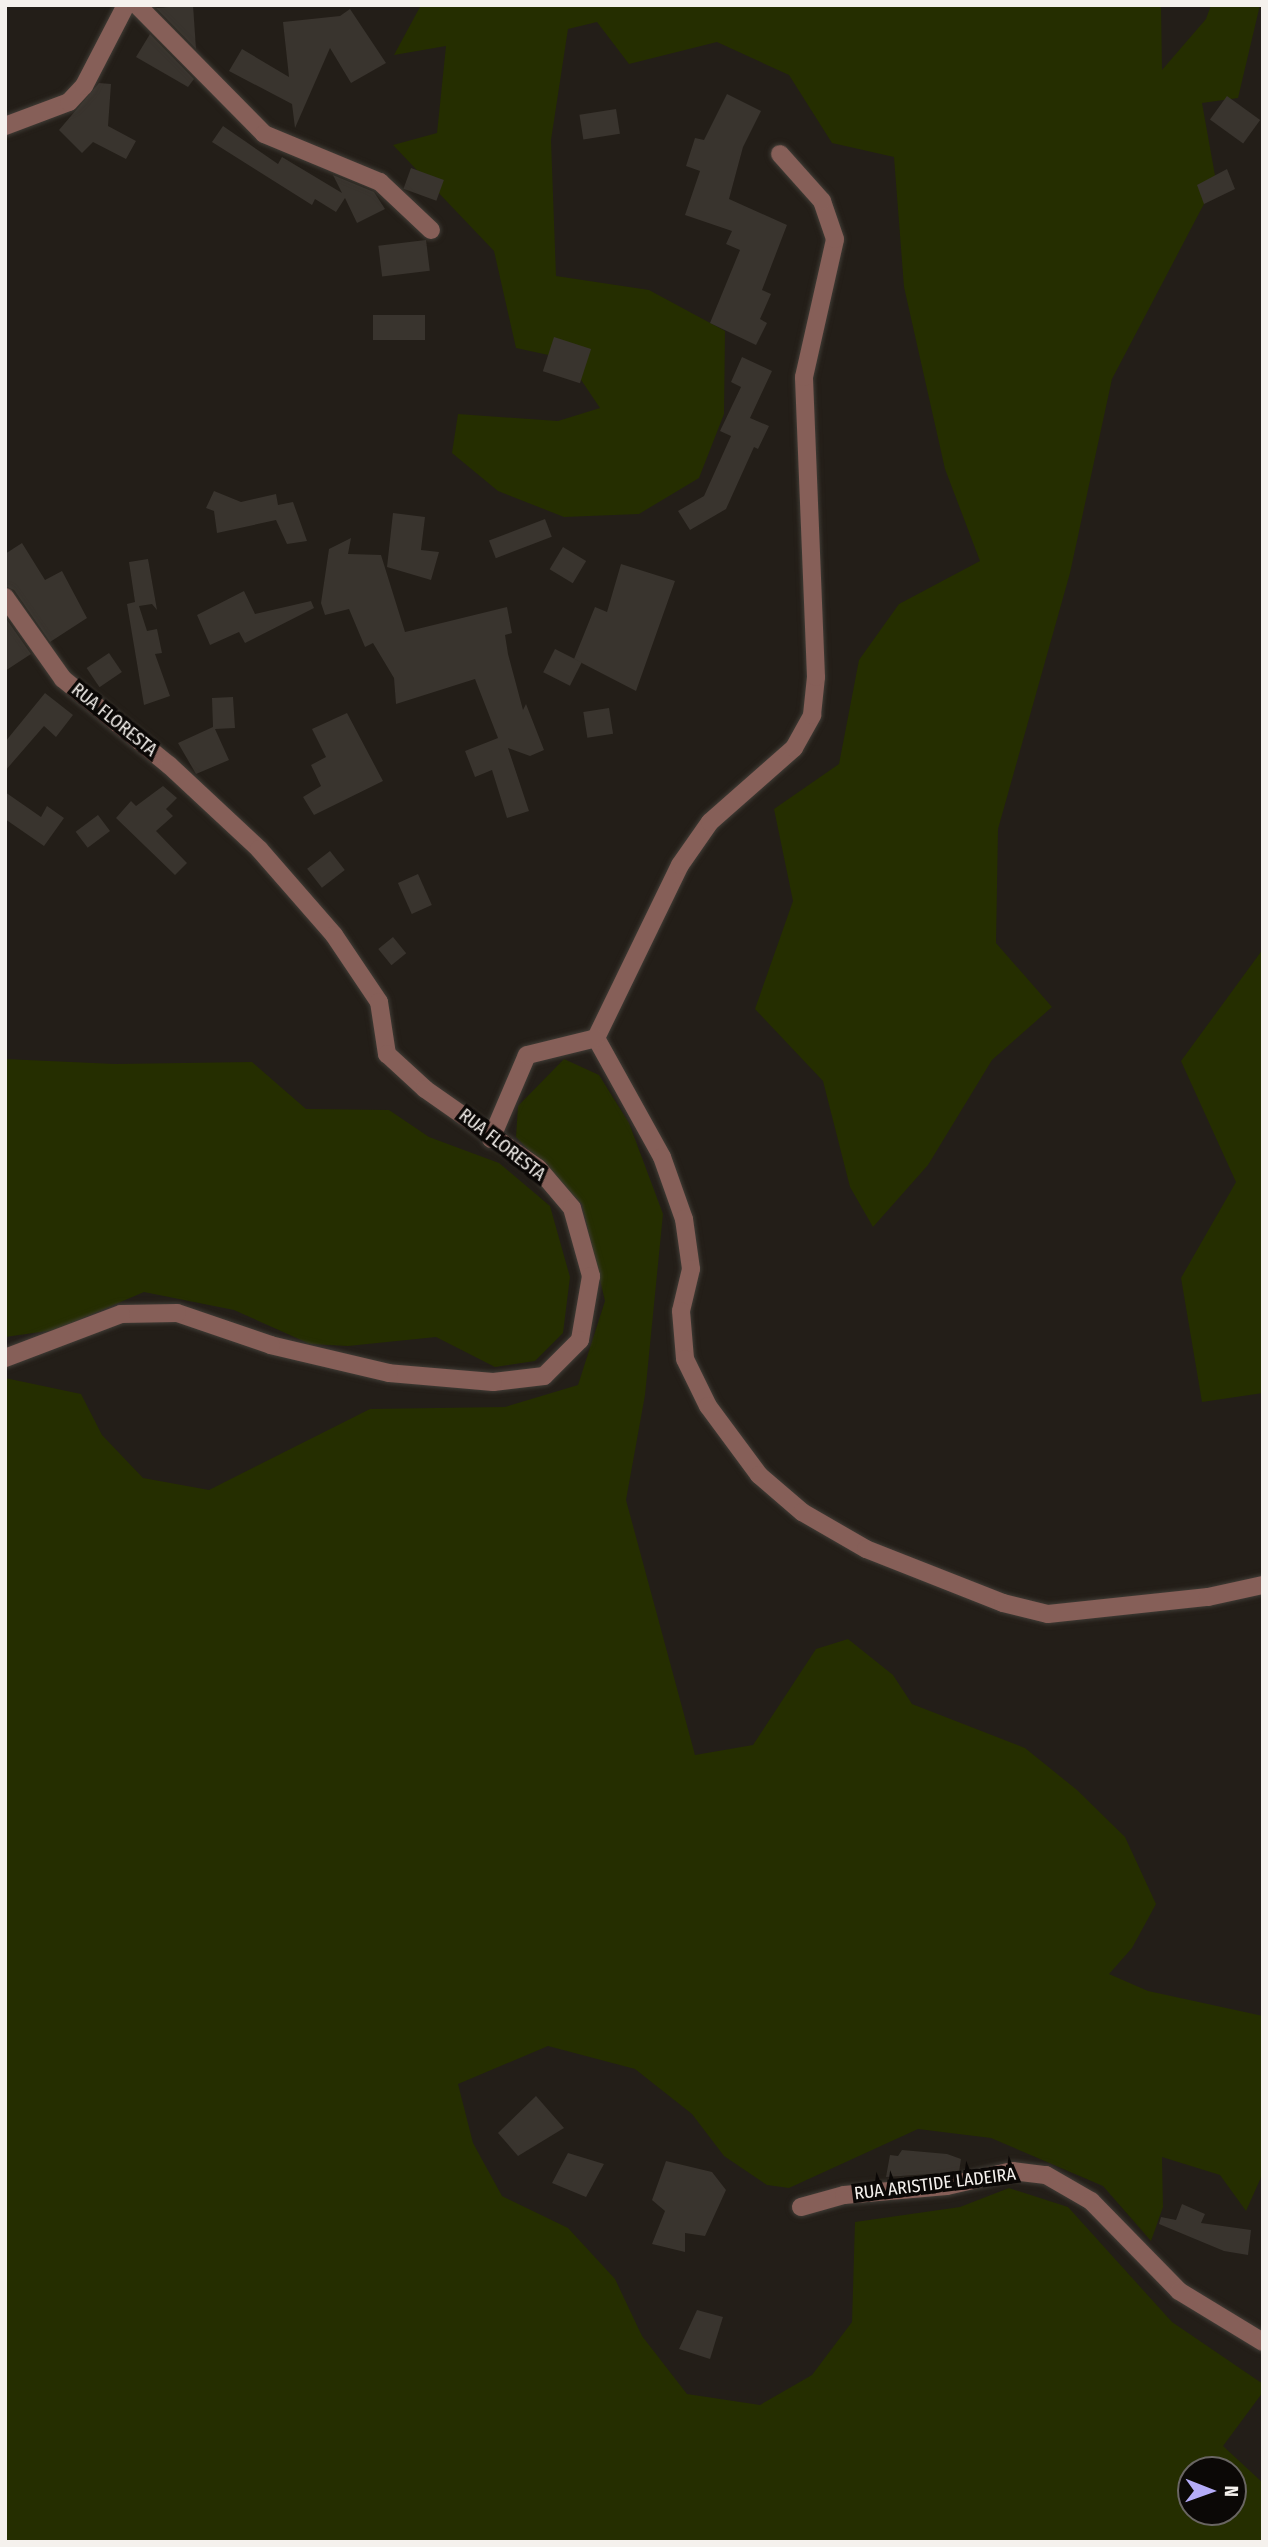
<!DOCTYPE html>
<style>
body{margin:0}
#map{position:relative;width:1268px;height:2547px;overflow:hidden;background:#231e18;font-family:"Fira Sans Condensed",sans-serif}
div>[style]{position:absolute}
.green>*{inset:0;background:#252e00}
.building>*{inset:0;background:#39342e;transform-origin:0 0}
.roads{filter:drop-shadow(0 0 2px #403c36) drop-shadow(0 0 2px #403c36)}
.street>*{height:18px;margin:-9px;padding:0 9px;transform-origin:9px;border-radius:9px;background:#865f58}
span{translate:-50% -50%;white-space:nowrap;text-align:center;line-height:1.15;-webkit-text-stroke:7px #0b0806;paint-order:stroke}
.street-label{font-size:18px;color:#f5f1ed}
.frame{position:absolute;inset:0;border:7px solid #f5f1ed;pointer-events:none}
.north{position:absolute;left:1177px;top:2456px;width:70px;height:70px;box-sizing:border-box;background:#0b0806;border:2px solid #696562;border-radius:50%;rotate:91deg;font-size:19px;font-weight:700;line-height:28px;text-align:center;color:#f5f1ed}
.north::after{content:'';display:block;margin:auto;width:24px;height:32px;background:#b5acf8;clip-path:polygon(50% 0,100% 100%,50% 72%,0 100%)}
</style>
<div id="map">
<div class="green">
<i style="clip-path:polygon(421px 5px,1161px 5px,1162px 70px,1206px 19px,1211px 5px,1260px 5px,1238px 98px,1202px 103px,1216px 181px,1112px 379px,1070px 573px,998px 829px,996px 943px,1052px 1007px,992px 1060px,928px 1165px,873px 1227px,850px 1187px,823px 1081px,755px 1009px,793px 901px,774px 809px,839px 764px,859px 660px,899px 604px,980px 561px,945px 469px,904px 287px,894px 157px,832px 143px,789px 75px,717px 42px,629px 64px,597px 22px,568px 29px,551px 140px,556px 276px,649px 290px,725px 331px,724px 414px,699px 478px,639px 514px,564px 517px,498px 491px,452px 453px,458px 414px,558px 421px,600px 408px,567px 359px,516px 348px,494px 251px,393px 145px,437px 133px,446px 46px,394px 55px)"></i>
<i style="clip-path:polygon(1263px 949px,1263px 1393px,1202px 1402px,1181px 1278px,1236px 1182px,1181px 1061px)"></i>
<i style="clip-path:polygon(5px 1059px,115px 1064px,252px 1062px,306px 1109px,389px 1110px,429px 1137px,499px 1163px,550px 1206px,570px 1277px,563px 1333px,535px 1361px,495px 1367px,436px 1337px,348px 1346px,310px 1344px,234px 1310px,144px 1292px,55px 1330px,5px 1337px)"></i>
<i style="clip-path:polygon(evenodd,564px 1059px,599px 1075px,629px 1123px,663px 1214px,645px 1395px,626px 1500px,695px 1755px,753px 1745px,816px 1649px,848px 1639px,893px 1675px,912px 1704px,1025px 1748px,1077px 1790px,1125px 1837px,1156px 1904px,1132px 1948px,1109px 1974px,1148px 1991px,1263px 2016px,1263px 2173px,1246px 2211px,1220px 2175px,1162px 2157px,1163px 2207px,1151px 2241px,1103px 2186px,991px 2138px,918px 2129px,789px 2188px,767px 2185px,724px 2156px,692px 2114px,635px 2069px,548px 2046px,458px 2084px,473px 2143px,502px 2196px,568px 2228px,615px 2279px,642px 2336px,687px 2394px,760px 2405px,812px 2375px,852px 2322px,855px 2222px,960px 2207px,1009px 2188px,1068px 2207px,1172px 2322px,1263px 2384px,1263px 2392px,1223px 2446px,1263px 2483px,1263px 2542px,5px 2542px,5px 1378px,81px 1394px,102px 1435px,143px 1478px,209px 1490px,370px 1409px,505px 1407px,578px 1385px,605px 1301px,582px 1204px,516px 1137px,518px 1106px,564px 1059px,1191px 2470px,1233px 2470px,1233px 2512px,1191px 2512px,1191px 2470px)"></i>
</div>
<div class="building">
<i style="clip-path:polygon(193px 5px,196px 49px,156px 8px)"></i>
<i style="clip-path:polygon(350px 9px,386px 63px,351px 83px,330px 48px,295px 128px,292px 104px,229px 71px,242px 49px,289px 77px,283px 22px,340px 16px)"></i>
<i style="clip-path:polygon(150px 34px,194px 79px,188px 87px,136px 57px)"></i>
<i style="clip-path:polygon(99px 83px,111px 84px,108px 126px,136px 141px,126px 159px,93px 142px,82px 153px,59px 130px)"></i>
<i style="clip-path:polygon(727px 94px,761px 111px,743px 147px,729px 199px,787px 225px,762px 290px,771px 294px,760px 319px,767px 323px,756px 345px,710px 323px,740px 250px,726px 244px,732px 231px,685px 215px,700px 171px,686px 166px,695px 138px,704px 140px)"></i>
<i style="left:1227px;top:96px;width:41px;height:29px;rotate:36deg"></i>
<i style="left:616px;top:109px;width:25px;height:37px;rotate:81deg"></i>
<i style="clip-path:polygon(223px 126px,278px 164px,282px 157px,342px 193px,333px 175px,374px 192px,385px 209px,357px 223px,345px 198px,336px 212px,315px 199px,312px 205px,212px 142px)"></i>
<i style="left:411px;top:168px;width:35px;height:22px;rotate:20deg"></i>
<i style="clip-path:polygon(1227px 169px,1235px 189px,1204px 204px,1197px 185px)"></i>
<i style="left:426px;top:240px;width:31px;height:48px;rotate:83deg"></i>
<i style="left:425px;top:315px;width:25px;height:52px;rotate:90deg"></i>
<i style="left:554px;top:337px;width:39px;height:36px;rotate:18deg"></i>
<i style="clip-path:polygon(742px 357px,772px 371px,750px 418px,769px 426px,758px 449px,754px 447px,726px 509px,690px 530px,678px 511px,704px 496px,731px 436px,720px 431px,741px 387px,731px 382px)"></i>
<i style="clip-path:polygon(214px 491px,241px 502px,276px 494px,278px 505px,293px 502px,307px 541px,287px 544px,276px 520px,217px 533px,214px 511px,206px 508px)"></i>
<i style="clip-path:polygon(393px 513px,425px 517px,421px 550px,439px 552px,431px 580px,387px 567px)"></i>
<i style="left:545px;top:519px;width:19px;height:60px;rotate:69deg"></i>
<i style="clip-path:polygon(351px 538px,348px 554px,381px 555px,405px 632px,507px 607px,512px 633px,505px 635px,508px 654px,523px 710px,526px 704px,544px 750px,530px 756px,508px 748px,529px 811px,507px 818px,492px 770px,475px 777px,465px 751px,498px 738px,475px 679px,396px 704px,394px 678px,373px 643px,365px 647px,349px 609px,325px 615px,321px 603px,329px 549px)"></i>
<i style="clip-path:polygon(22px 543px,45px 580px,62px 571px,87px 618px,50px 642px,14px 590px,5px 586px,5px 554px)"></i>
<i style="left:563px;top:547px;width:27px;height:26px;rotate:31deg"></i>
<i style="clip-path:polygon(148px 559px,157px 610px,152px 604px,139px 606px,147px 631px,157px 629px,162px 653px,155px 654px,170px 696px,144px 705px,127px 604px,135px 602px,129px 562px)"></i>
<i style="clip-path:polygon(621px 564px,675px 581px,636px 691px,574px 659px,595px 607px,607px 612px)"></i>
<i style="clip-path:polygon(244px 591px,255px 614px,311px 601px,314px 608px,245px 643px,239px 632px,210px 645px,197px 615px)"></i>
<i style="clip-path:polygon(5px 617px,31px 654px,5px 671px)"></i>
<i style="left:555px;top:649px;width:30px;height:26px;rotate:27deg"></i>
<i style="left:109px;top:653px;width:23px;height:27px;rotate:56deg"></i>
<i style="clip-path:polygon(45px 693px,73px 715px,56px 737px,44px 726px,5px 771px,5px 742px)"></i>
<i style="clip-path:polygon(233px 697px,235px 728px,215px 729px,229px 760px,196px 774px,178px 743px,213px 727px,212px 698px)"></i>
<i style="left:609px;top:708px;width:26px;height:26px;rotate:81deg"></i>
<i style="clip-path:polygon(347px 713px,383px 781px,314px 815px,303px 797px,321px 786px,311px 765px,326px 757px,312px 729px)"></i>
<i style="clip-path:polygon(163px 786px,177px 798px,166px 809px,173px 816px,156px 831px,187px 863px,175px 875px,116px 818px,131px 801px,136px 806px)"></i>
<i style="clip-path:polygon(5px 792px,41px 817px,47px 806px,64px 818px,44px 846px,5px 819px)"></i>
<i style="left:98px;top:815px;width:20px;height:28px;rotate:53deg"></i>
<i style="left:330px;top:851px;width:24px;height:29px;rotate:52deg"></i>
<i style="left:418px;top:874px;width:34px;height:22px;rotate:66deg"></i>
<i style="left:393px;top:937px;width:21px;height:19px;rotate:51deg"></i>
<i style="clip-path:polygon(536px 2096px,564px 2128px,518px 2156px,498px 2133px)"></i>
<i style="clip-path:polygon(902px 2150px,947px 2154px,961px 2159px,959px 2172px,886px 2177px,890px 2155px,898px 2156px)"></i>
<i style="clip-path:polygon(568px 2153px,604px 2164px,586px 2197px,552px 2183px)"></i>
<i style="clip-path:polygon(666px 2161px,712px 2172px,726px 2190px,705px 2236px,685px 2233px,685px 2252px,652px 2244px,665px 2211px,652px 2200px)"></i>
<i style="clip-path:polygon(1182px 2204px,1205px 2214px,1201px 2223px,1251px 2230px,1248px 2255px,1224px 2251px,1159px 2224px,1161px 2217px,1176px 2220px)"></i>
<i style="clip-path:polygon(697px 2310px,723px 2317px,710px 2359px,679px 2349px)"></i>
</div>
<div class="roads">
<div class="street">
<i style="left:137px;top:5px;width:181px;rotate:45.4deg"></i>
<i style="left:264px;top:134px;width:126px;rotate:22.5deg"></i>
<i style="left:380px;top:182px;width:70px;rotate:43.3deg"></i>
<i style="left:5px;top:126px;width:68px;rotate:-20.6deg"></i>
<i style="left:69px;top:102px;width:22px;rotate:-47deg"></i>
<i style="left:84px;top:86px;width:91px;rotate:-62.6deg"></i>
<i style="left:5px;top:597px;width:100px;rotate:54.7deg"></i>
<i style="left:63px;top:679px;width:136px;rotate:39.1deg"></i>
<i style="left:169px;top:765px;width:123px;rotate:43deg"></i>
<i style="left:259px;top:849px;width:114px;rotate:48.9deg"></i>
<i style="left:334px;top:935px;width:81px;rotate:56.1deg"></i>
<i style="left:379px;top:1002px;width:53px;rotate:81.3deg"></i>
<i style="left:387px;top:1054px;width:52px;rotate:42.6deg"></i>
<i style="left:425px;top:1089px;width:138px;rotate:35deg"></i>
<i style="left:538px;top:1168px;width:52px;rotate:49.6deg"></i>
<i style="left:572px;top:1208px;width:71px;rotate:74.4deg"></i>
<i style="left:591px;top:1276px;width:65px;rotate:99.8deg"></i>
<i style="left:580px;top:1340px;width:51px;rotate:135deg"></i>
<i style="left:544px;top:1376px;width:51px;rotate:173.3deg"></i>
<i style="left:493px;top:1382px;width:104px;rotate:-175.1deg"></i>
<i style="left:389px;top:1373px;width:121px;rotate:-166.7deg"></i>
<i style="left:271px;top:1345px;width:99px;rotate:-161.2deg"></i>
<i style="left:177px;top:1313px;width:56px;rotate:179deg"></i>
<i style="left:121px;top:1314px;width:124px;rotate:159.2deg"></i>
<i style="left:596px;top:1038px;width:136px;rotate:61deg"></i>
<i style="left:662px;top:1157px;width:66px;rotate:70.5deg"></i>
<i style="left:684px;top:1219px;width:50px;rotate:82deg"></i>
<i style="left:691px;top:1269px;width:43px;rotate:103.4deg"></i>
<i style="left:681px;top:1311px;width:48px;rotate:85.2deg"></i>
<i style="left:685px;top:1359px;width:52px;rotate:63.9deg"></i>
<i style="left:708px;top:1406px;width:86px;rotate:53.5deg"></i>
<i style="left:759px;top:1475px;width:57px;rotate:40.7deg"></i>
<i style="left:802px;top:1512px;width:74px;rotate:30deg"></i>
<i style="left:866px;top:1549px;width:147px;rotate:21.5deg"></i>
<i style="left:1003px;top:1603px;width:46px;rotate:13.7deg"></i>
<i style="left:1048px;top:1614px;width:161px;rotate:-6.1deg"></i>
<i style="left:1208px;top:1597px;width:56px;rotate:-12.3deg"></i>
<i style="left:596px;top:1038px;width:192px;rotate:-64.1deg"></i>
<i style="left:680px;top:865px;width:52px;rotate:-55.1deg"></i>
<i style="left:710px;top:822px;width:112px;rotate:-41.4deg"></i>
<i style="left:794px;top:748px;width:38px;rotate:-61deg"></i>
<i style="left:812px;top:715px;width:38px;rotate:-84deg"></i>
<i style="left:816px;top:677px;width:300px;rotate:-92.3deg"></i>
<i style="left:804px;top:377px;width:141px;rotate:-77.3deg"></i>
<i style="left:835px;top:239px;width:40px;rotate:-108.9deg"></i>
<i style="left:822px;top:201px;width:63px;rotate:-131.8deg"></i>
<i style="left:491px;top:1139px;width:91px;rotate:-66.8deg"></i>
<i style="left:527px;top:1055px;width:71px;rotate:-13.8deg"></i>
<i style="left:801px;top:2207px;width:45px;rotate:-15.6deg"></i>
<i style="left:844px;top:2195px;width:103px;rotate:-5deg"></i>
<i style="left:947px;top:2186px;width:67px;rotate:-13deg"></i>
<i style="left:1012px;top:2171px;width:34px;rotate:7deg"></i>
<i style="left:1046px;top:2175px;width:52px;rotate:30deg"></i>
<i style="left:1091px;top:2201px;width:126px;rotate:45.6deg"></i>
<i style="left:1179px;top:2291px;width:98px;rotate:31.3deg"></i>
</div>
</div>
<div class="street-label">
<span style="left:114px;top:720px;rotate:39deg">RUA FLORESTA</span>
<span style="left:502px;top:1145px;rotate:38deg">RUA FLORESTA</span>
<span style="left:935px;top:2184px;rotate:-7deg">RUA ARISTIDE LADEIRA</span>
</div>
<div class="frame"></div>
<div class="north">N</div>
</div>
